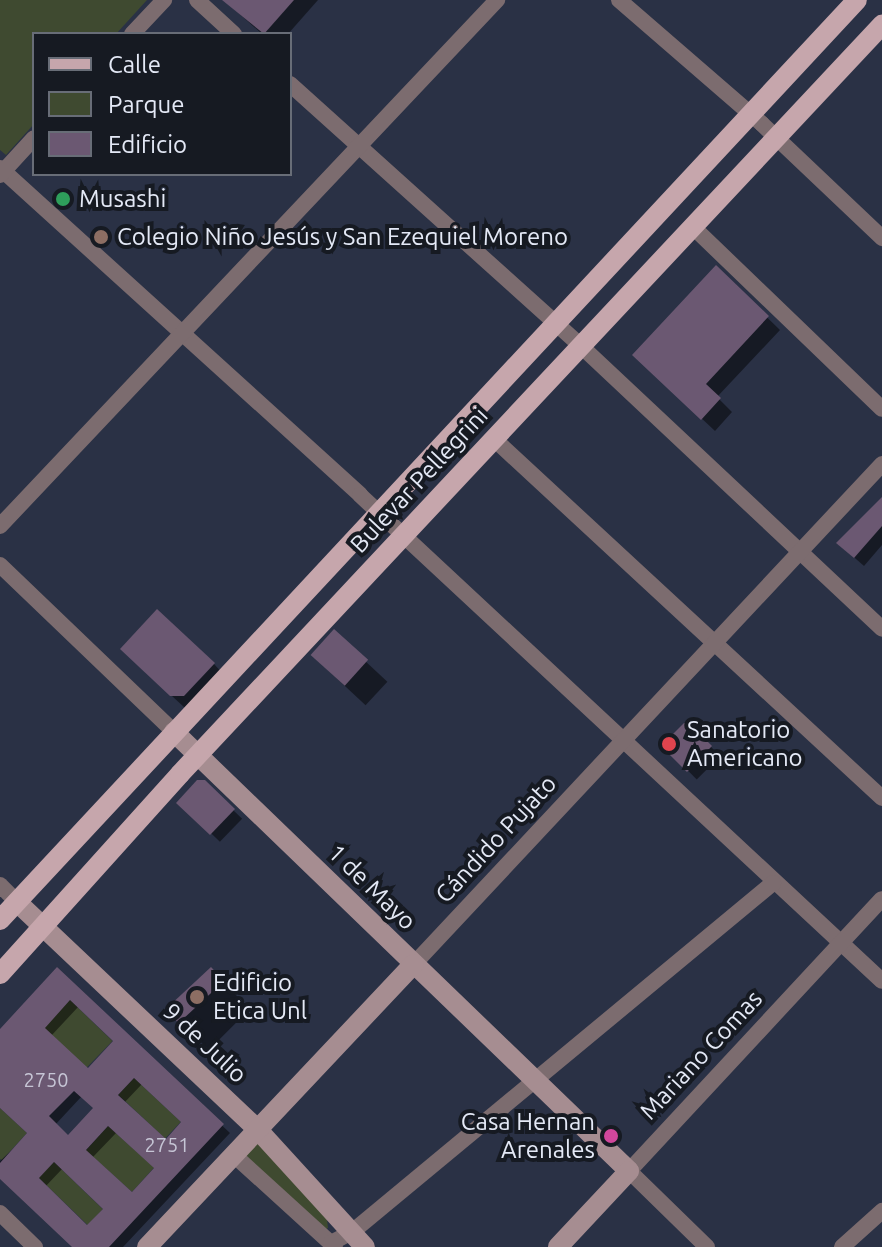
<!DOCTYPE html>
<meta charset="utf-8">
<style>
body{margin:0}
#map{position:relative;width:882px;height:1247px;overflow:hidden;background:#2a3145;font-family:Ubuntu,sans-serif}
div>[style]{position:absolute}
.green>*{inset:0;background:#3f4a30;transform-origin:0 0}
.shadow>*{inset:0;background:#0007;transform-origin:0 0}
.building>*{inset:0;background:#6b5872;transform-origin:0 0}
.street>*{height:16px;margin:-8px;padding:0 8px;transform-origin:8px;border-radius:8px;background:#7c6c6f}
.secondary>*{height:20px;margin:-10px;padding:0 10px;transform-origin:10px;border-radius:10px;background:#a68d91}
.primary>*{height:20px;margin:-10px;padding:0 10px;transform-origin:10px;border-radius:10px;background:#c6a6ac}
.dots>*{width:22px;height:22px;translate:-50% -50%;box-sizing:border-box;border:4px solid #161a22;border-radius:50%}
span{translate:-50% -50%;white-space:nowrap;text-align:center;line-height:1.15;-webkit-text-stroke:8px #161a22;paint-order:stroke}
.number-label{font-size:20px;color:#c6c5d5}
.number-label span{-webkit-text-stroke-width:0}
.poi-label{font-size:24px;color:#e4e9f6}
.left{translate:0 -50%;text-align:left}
.right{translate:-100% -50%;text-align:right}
.street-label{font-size:24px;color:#e4e9f6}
.legend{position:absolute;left:32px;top:32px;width:260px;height:144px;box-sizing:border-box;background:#161a22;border:2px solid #686d77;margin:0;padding:10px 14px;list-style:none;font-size:24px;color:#e4e9f6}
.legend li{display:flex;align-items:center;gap:16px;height:40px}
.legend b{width:40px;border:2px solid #686d77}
</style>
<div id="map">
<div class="green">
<i style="clip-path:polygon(0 0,147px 0,116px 34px,34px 34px,34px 124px,6px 155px,0 150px)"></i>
<i style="left:70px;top:1000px;width:59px;height:38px;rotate:44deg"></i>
<i style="left:134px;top:1078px;width:64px;height:23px;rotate:43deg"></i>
<i style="clip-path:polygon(0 1108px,27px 1133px,2px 1160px,0 1159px)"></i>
<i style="left:108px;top:1126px;width:62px;height:33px;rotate:42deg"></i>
<i style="clip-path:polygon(256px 1140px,327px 1219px,328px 1228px,324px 1230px,242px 1156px)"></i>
<i style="left:54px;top:1162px;width:68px;height:22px;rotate:44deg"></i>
</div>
<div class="shadow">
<i style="clip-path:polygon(224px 0,318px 0,288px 34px,262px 34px)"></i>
<i style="clip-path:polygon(716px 268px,780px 330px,717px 397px,732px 412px,715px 431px,647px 367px)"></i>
<i style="clip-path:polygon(882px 500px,882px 545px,864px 566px,848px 552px)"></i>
<i style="left:334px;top:632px;width:73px;height:32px;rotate:43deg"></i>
<i style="clip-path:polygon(135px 662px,214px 664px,226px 677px,185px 708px)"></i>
<i style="left:689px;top:725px;width:44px;height:33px;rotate:45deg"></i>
<i style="left:204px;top:782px;width:53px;height:32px;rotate:44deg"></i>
<i style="clip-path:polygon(evenodd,57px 970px,230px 1133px,123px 1247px,74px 1247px,0 1178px,0 1161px,30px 1133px,0 1106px,0 1032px,57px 970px,79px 1006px,116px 1041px,88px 1071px,51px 1036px,79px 1006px,57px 970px,142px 1084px,184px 1122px,166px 1142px,124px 1103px,142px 1084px,57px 970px,82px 1096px,96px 1109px,68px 1138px,55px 1125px,82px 1096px,57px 970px,117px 1132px,156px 1168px,132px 1195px,92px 1158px,117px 1132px,57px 970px,63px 1168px,105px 1209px,87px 1228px,45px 1187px,63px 1168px)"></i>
<i style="left:211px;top:970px;width:55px;height:58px;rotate:45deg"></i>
</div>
<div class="building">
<i style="clip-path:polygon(222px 0,294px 0,264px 34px)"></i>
<i style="clip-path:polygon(716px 265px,769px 316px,706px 384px,721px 398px,701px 420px,632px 355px)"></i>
<i style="clip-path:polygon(882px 497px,882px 526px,854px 558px,836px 543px)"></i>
<i style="clip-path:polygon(157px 609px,215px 663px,184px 696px,170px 696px,120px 649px)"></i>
<i style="left:334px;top:629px;width:46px;height:35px;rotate:42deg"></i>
<i style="clip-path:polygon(684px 723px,689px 723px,712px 746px,687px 772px,664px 749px,671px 742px,667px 740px)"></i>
<i style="clip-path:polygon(197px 780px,205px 780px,235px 809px,210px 835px,176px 803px)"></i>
<i style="clip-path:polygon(evenodd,57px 967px,224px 1124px,109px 1247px,72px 1247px,0 1179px,0 1163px,27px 1133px,0 1108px,0 1029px,57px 967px,70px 1000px,113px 1041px,88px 1068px,45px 1028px,70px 1000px,57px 967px,134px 1078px,181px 1122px,166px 1139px,118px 1095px,134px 1078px,57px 967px,74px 1091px,93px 1108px,68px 1135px,49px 1116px,74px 1091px,57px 967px,108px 1126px,154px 1168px,132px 1192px,86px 1150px,108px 1126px,57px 967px,54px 1162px,103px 1209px,87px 1225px,39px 1178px,54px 1162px)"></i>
<i style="left:211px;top:967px;width:19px;height:62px;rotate:47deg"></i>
</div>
<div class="street">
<i style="left:197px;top:0;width:50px;rotate:42.6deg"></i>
<i style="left:619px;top:0;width:189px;rotate:40.9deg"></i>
<i style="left:762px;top:124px;width:166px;rotate:43.5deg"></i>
<i style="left:132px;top:34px;width:47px;rotate:-46.7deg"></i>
<i style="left:290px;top:84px;width:392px;rotate:42deg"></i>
<i style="left:581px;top:346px;width:413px;rotate:43.2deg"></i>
<i style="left:0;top:168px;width:486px;rotate:42.2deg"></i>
<i style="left:360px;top:495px;width:713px;rotate:42.95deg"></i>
<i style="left:0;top:175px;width:50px;rotate:-47.4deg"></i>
<i style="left:693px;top:227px;width:262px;rotate:43.9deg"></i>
<i style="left:493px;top:438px;width:530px;rotate:42.78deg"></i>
<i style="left:0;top:526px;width:724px;rotate:-46.62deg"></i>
<i style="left:0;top:565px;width:241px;rotate:43.8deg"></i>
<i style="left:0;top:885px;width:24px;rotate:45deg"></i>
<i style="left:414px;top:964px;width:685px;rotate:-46.89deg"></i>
<i style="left:235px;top:1156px;width:135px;rotate:42.3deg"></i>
<i style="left:0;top:1213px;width:49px;rotate:44.2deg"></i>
<i style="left:331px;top:1243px;width:24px;rotate:-28deg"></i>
<i style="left:352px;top:1232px;width:547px;rotate:-39.66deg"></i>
<i style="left:707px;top:1247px;width:109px;rotate:-135.7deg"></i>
<i style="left:629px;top:1171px;width:371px;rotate:-47.1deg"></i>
<i style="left:842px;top:1247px;width:54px;rotate:-42deg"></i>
</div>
<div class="secondary">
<i style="left:174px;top:732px;width:632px;rotate:43.97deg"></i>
<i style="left:629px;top:1171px;width:104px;rotate:133.1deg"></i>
<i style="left:17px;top:902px;width:333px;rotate:43.4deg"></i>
<i style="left:259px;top:1131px;width:157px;rotate:47.6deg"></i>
<i style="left:147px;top:1247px;width:389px;rotate:-46.7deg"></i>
</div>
<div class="primary">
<i style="left:0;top:920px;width:1257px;rotate:-47.03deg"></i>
<i style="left:0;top:974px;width:269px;rotate:-48deg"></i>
<i style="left:180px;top:774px;width:1027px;rotate:-46.86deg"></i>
</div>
<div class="dots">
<i style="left:63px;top:199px;background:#2e9e5b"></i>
<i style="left:101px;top:237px;background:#8d6e63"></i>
<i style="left:669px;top:744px;background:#e0444e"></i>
<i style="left:197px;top:997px;background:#8d6e63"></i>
<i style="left:611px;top:1136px;background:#d1479c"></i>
</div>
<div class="number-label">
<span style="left:46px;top:1079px">2750</span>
<span style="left:167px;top:1144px">2751</span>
</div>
<div class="poi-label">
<span class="left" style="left:79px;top:199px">Musashi</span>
<span class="left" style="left:117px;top:237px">Colegio Niño Jesús y San Ezequiel Moreno</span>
<span class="left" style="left:687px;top:744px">Sanatorio<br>Americano</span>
<span class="left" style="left:213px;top:997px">Edificio<br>Etica Unl</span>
<span class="right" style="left:595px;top:1136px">Casa Hernan<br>Arenales</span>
</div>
<div class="street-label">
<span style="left:419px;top:480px;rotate:-47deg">Bulevar Pellegrini</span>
<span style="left:496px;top:839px;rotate:-47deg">Cándido Pujato</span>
<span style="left:372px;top:887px;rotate:44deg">1 de Mayo</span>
<span style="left:205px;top:1043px;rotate:43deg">9 de Julio</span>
<span style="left:701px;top:1055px;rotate:-47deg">Mariano Comas</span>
</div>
<ul class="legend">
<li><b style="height:10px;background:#c6a6ac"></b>Calle</li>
<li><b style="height:22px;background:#3f4a30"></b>Parque</li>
<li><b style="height:22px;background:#6b5872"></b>Edificio</li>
</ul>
</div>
